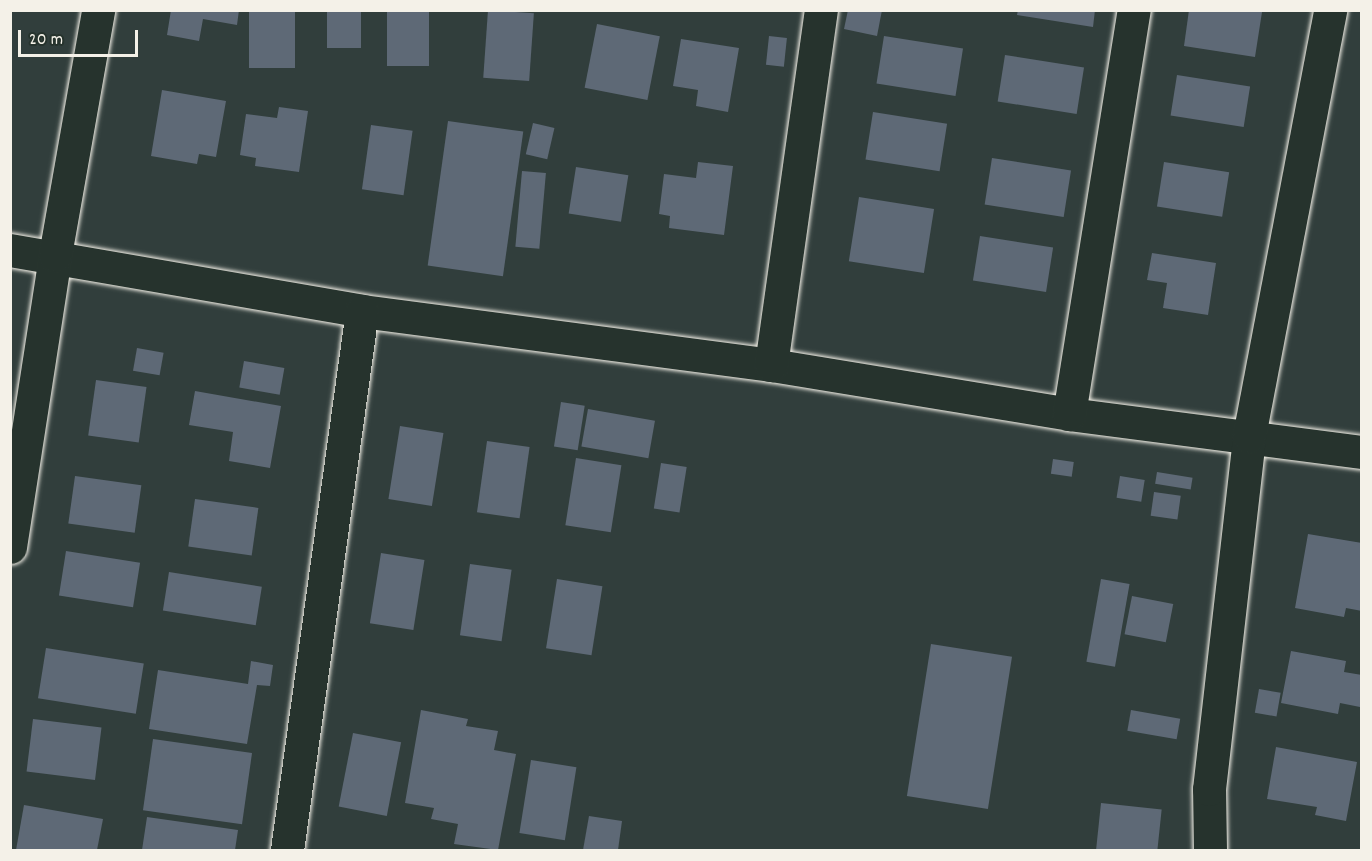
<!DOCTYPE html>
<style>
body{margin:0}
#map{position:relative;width:1372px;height:861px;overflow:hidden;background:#313e3c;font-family:Dekko,sans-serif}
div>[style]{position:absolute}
.building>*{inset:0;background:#5e6976;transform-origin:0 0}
.roads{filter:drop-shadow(0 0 2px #f4f1e8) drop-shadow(0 0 2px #f4f1e8)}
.street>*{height:33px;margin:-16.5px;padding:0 16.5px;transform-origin:16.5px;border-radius:16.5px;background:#26332d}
span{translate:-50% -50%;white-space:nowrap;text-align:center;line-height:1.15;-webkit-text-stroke:5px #26332d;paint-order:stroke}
.frame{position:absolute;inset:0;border:12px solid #f4f1e8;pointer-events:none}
.scale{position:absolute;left:18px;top:30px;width:120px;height:27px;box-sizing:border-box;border:3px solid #f4f1e8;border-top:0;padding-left:8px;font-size:18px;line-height:21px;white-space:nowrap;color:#f4f1e8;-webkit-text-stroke:4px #26332d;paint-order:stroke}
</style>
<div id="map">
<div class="building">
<i style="clip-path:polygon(171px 10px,239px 10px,237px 25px,203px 19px,199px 41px,167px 35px)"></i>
<i style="left:249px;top:10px;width:46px;height:58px"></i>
<i style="left:327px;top:10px;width:34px;height:38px"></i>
<i style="left:387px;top:10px;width:42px;height:56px"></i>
<i style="left:488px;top:10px;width:46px;height:68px;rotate:4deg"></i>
<i style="clip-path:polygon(848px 10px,882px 10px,877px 36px,844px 29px)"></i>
<i style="clip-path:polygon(1018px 10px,1095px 10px,1093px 27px,1017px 15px)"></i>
<i style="clip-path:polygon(1189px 10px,1262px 12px,1255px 57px,1184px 46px)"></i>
<i style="left:597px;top:24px;width:64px;height:65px;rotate:11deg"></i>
<i style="left:769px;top:36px;width:18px;height:29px;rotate:6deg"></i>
<i style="left:884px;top:36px;width:80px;height:48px;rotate:9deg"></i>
<i style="clip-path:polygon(681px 39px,739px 48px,728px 112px,696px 106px,698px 90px,673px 86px)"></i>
<i style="left:1005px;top:55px;width:80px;height:47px;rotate:9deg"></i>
<i style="left:1177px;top:75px;width:74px;height:41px;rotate:9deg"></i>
<i style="clip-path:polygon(162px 90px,226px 101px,216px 157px,199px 154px,197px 164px,151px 156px)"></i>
<i style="clip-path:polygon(279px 107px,308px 111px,299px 172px,255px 166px,256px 158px,240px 155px,246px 114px,277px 118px)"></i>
<i style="left:873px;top:112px;width:75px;height:48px;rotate:9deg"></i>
<i style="left:448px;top:121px;width:76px;height:146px;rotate:8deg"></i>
<i style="left:533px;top:123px;width:22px;height:32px;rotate:13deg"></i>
<i style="left:371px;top:125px;width:42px;height:65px;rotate:8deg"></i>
<i style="left:992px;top:158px;width:80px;height:47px;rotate:9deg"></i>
<i style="clip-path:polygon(698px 162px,733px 166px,724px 235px,669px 228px,670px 216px,659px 214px,664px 174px,696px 178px)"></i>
<i style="left:1164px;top:162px;width:66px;height:45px;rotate:9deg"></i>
<i style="left:576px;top:167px;width:53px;height:47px;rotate:9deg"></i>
<i style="left:522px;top:171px;width:24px;height:76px;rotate:5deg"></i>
<i style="left:859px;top:197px;width:76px;height:65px;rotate:9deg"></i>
<i style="left:980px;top:236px;width:74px;height:45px;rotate:9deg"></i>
<i style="clip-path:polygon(1152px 253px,1216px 263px,1208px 315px,1163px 308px,1167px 283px,1147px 280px)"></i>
<i style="left:137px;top:348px;width:27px;height:23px;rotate:10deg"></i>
<i style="left:244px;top:361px;width:41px;height:27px;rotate:10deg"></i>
<i style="left:96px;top:380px;width:51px;height:56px;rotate:8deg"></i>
<i style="clip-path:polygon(195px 391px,281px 406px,270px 468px,229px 461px,233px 432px,189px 425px)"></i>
<i style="left:561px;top:402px;width:24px;height:45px;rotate:9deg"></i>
<i style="left:588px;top:409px;width:68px;height:38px;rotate:10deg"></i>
<i style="left:400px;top:426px;width:44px;height:74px;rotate:9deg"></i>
<i style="left:487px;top:441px;width:43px;height:72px;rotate:8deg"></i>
<i style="left:576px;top:458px;width:46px;height:68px;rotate:9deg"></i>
<i style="left:1053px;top:459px;width:21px;height:15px;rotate:8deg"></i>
<i style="left:661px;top:463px;width:26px;height:46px;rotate:9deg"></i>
<i style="left:1157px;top:472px;width:36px;height:12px;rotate:9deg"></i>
<i style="left:75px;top:476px;width:67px;height:48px;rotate:8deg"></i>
<i style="left:1120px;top:476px;width:25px;height:22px;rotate:9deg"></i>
<i style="left:1154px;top:492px;width:27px;height:24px;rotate:8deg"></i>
<i style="left:195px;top:499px;width:64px;height:48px;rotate:8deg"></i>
<i style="clip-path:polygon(1308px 534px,1362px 543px,1362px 611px,1346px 608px,1344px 617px,1295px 608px)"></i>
<i style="left:66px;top:551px;width:75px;height:45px;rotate:9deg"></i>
<i style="left:381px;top:553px;width:44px;height:71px;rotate:9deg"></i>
<i style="left:470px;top:564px;width:42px;height:72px;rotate:8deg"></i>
<i style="left:169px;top:572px;width:94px;height:39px;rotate:9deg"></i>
<i style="left:557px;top:579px;width:46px;height:70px;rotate:9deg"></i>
<i style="left:1101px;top:579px;width:29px;height:84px;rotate:10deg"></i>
<i style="left:1132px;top:596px;width:42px;height:39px;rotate:11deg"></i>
<i style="left:931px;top:644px;width:82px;height:154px;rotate:9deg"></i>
<i style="left:46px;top:648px;width:99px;height:51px;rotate:9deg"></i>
<i style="clip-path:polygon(1291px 651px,1346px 661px,1344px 672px,1362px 675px,1360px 707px,1340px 703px,1338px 714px,1281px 703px)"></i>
<i style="clip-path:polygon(251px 661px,273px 665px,270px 686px,257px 685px,247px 744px,149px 729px,158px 670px,248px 684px)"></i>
<i style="left:1259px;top:689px;width:22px;height:24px;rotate:10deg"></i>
<i style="clip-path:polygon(421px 710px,468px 719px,466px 726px,498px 731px,494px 750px,516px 754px,498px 850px,454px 844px,458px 824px,431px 819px,434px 808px,405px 803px)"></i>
<i style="left:1131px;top:710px;width:50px;height:21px;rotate:10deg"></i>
<i style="left:33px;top:719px;width:69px;height:53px;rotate:7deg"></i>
<i style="left:353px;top:733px;width:49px;height:75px;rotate:11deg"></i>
<i style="left:153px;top:739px;width:100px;height:72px;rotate:8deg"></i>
<i style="clip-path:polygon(1276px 747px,1357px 762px,1346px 821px,1315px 815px,1317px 807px,1267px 799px)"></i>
<i style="left:531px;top:760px;width:46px;height:74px;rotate:9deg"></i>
<i style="left:1101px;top:803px;width:61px;height:47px;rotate:6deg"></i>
<i style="clip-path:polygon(24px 805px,103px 819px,97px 850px,16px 850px)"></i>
<i style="clip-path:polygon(589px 816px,622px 821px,618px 850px,583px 850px)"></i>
<i style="clip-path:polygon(147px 817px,238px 830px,235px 850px,142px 850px)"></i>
</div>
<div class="roads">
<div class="street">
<i style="left:10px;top:250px;width:357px;rotate:9.8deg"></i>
<i style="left:362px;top:311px;width:413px;rotate:7.5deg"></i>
<i style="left:771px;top:365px;width:302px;rotate:9.3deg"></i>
<i style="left:1069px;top:414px;width:295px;rotate:7.4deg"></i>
<i style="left:771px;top:365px;width:359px;rotate:-82deg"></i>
<i style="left:1069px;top:414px;width:409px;rotate:-80.9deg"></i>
<i style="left:10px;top:547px;width:295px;rotate:-81.2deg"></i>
<i style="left:55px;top:255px;width:249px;rotate:-80deg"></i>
<i style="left:287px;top:850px;width:544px;rotate:-82.08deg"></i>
<i style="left:1210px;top:850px;width:61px;rotate:-90.9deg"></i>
<i style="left:1209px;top:789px;width:355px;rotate:-83.5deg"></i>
<i style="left:1249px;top:436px;width:434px;rotate:-79.2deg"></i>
</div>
</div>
<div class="frame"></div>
<div class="scale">20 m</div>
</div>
